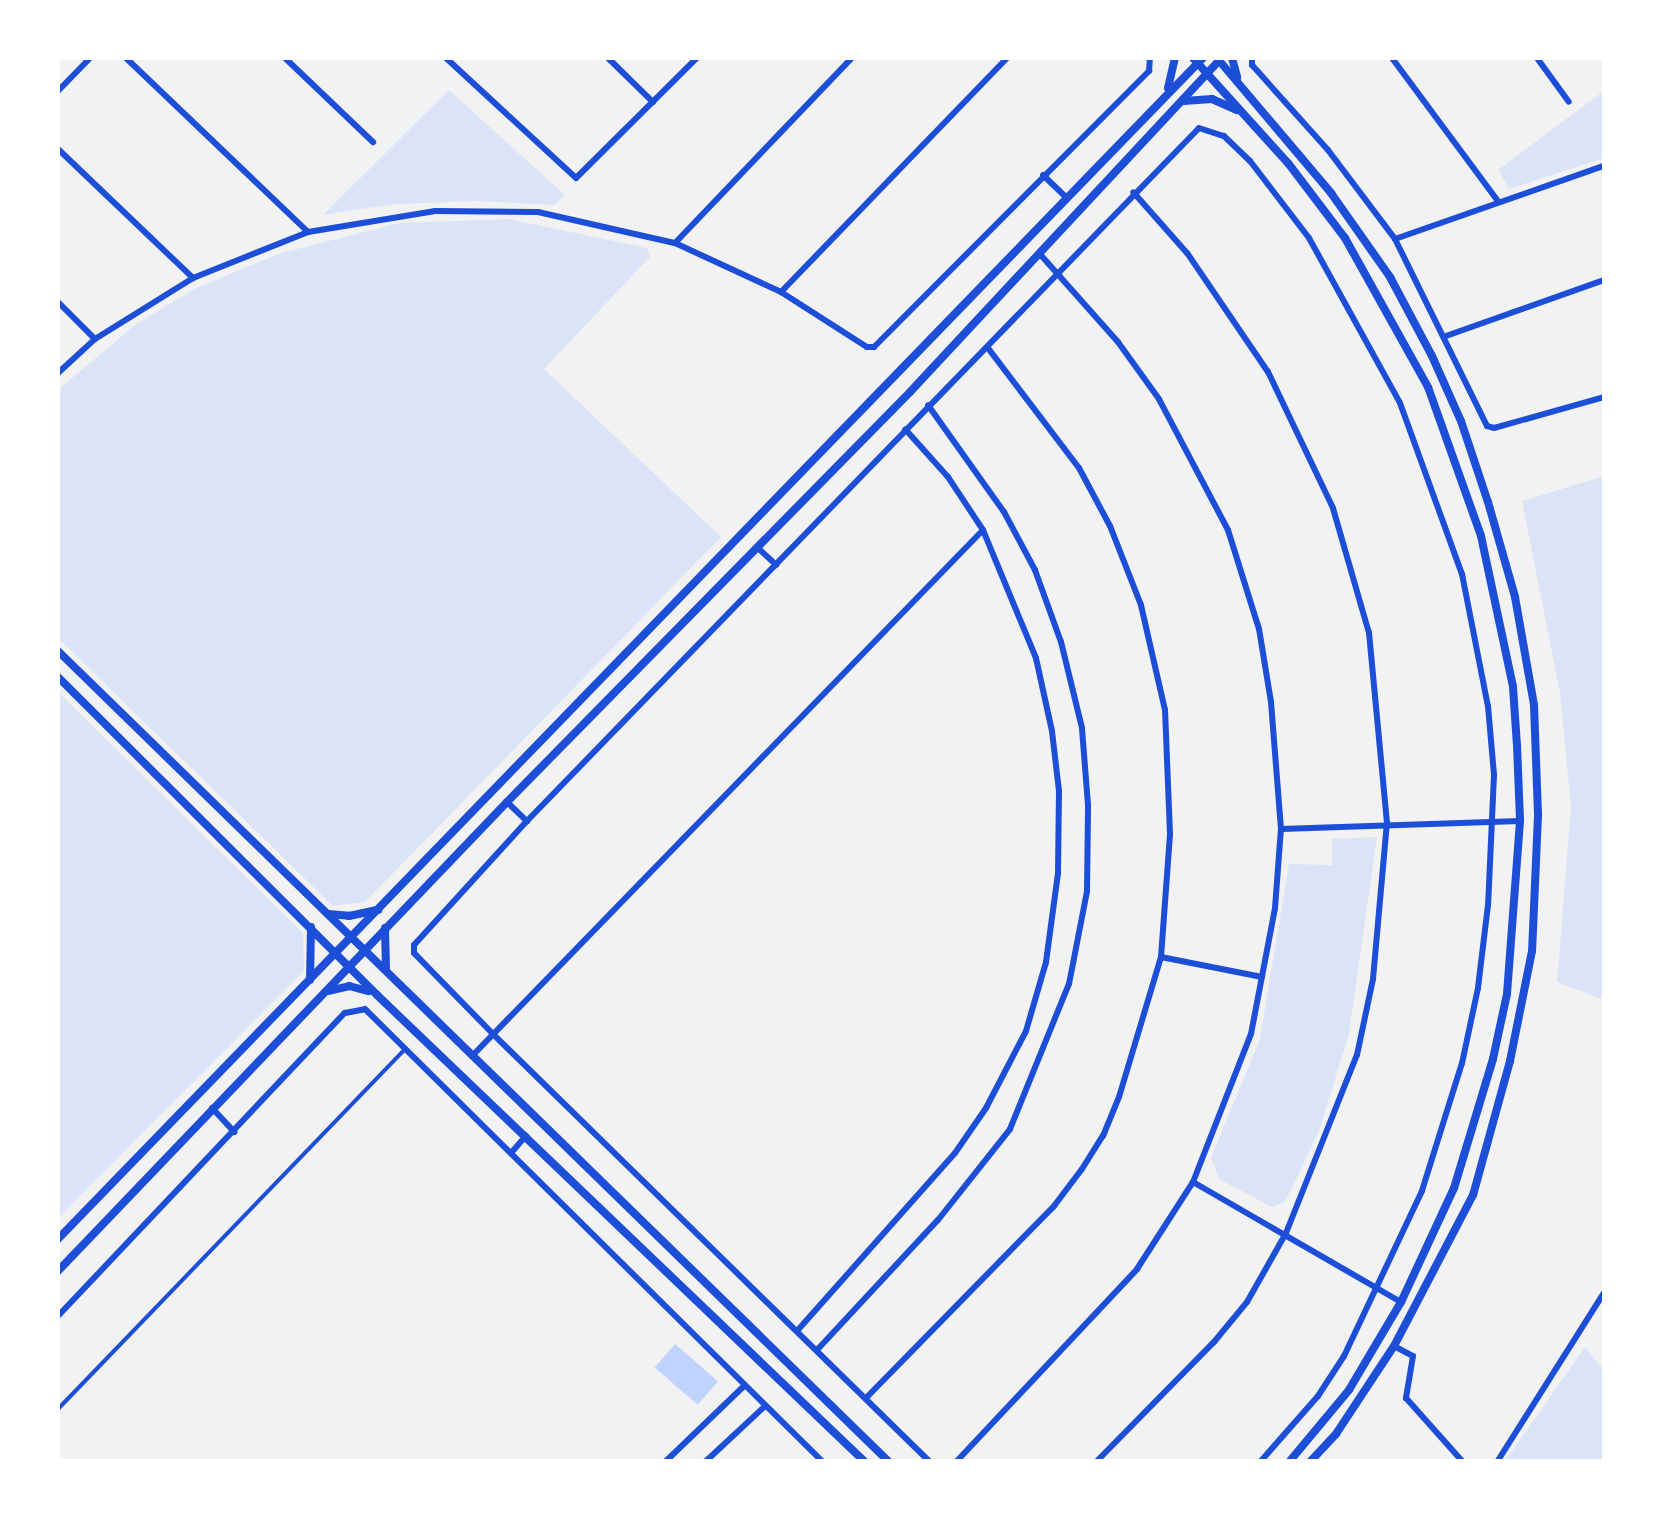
<!DOCTYPE html>
<style>
body{margin:0}
#map{position:relative;width:1662px;height:1519px;overflow:hidden;background:#f2f2f2;font-family:Roboto,sans-serif}
div>[style]{position:absolute}
.green>*{inset:0;background:#dbe4f7}
.water>*{inset:0;background:#bfd3fe;transform-origin:0 0}
.service>*{height:4px;margin:-2px;padding:0 2px;transform-origin:2px;border-radius:2px;background:#1d4ed8}
.minor>*{height:6px;margin:-3px;padding:0 3px;transform-origin:3px;border-radius:3px;background:#1d4ed8}
.tertiary>*{height:8px;margin:-4px;padding:0 4px;transform-origin:4px;border-radius:4px;background:#1d4ed8}
span{translate:-50% -50%;white-space:nowrap;text-align:center;line-height:1.15;-webkit-text-stroke:9px #fff;paint-order:stroke}
.frame{position:absolute;inset:0;border:60px solid #fff;pointer-events:none}
</style>
<div id="map">
<div class="green">
<i style="clip-path:polygon(449px 90px,565px 195px,554px 205px,478px 201px,395px 204px,323px 215px)"></i>
<i style="clip-path:polygon(1604px 91px,1604px 158px,1509px 189px,1498px 170px)"></i>
<i style="clip-path:polygon(509px 219px,647px 248px,650px 257px,544px 369px,721px 537px,365px 902px,333px 906px,58px 638px,58px 390px,136px 324px,196px 288px,281px 253px,400px 223px)"></i>
<i style="clip-path:polygon(1604px 476px,1604px 1000px,1557px 982px,1571px 807px,1560px 693px,1522px 501px)"></i>
<i style="clip-path:polygon(58px 692px,303px 933px,304px 971px,58px 1218px)"></i>
<i style="clip-path:polygon(1377px 837px,1349px 1034px,1319px 1131px,1285px 1202px,1272px 1207px,1219px 1179px,1211px 1158px,1260px 1039px,1289px 864px,1332px 865px,1332px 839px)"></i>
<i style="clip-path:polygon(1585px 1347px,1604px 1370px,1604px 1461px,1505px 1461px)"></i>
</div>
<div class="water">
<i style="left:675px;top:1344px;width:57px;height:31px;rotate:41deg"></i>
</div>
<div class="service">
<i style="left:58px;top:1409px;width:500px;rotate:-46.05deg"></i>
</div>
<div class="minor">
<i style="left:126px;top:58px;width:252px;rotate:43.7deg"></i>
<i style="left:285px;top:58px;width:122px;rotate:43.7deg"></i>
<i style="left:446px;top:58px;width:177px;rotate:42.7deg"></i>
<i style="left:576px;top:178px;width:170px;rotate:-44.8deg"></i>
<i style="left:608px;top:58px;width:63px;rotate:44.4deg"></i>
<i style="left:1252px;top:58px;width:7px;rotate:90deg"></i>
<i style="left:1252px;top:65px;width:114px;rotate:48.2deg"></i>
<i style="left:1328px;top:150px;width:111px;rotate:53deg"></i>
<i style="left:1395px;top:239px;width:208px;rotate:63.8deg"></i>
<i style="left:1487px;top:426px;width:7px;rotate:16deg"></i>
<i style="left:1494px;top:428px;width:114px;rotate:-15.7deg"></i>
<i style="left:1392px;top:58px;width:178px;rotate:53.5deg"></i>
<i style="left:1537px;top:58px;width:54px;rotate:54deg"></i>
<i style="left:58px;top:91px;width:46px;rotate:-45.9deg"></i>
<i style="left:58px;top:149px;width:187px;rotate:43.7deg"></i>
<i style="left:1043px;top:175px;width:32px;rotate:44deg"></i>
<i style="left:1395px;top:239px;width:221px;rotate:-19.3deg"></i>
<i style="left:675px;top:243px;width:256px;rotate:-46.3deg"></i>
<i style="left:781px;top:292px;width:325px;rotate:-46deg"></i>
<i style="left:58px;top:302px;width:52px;rotate:45deg"></i>
<i style="left:1446px;top:336px;width:168px;rotate:-19.5deg"></i>
<i style="left:58px;top:373px;width:50px;rotate:-42.6deg"></i>
<i style="left:95px;top:339px;width:115px;rotate:-31.9deg"></i>
<i style="left:193px;top:278px;width:124px;rotate:-21.8deg"></i>
<i style="left:308px;top:232px;width:129px;rotate:-9.4deg"></i>
<i style="left:435px;top:211px;width:103px;rotate:0.6deg"></i>
<i style="left:538px;top:212px;width:140px;rotate:12.8deg"></i>
<i style="left:675px;top:243px;width:117px;rotate:24.8deg"></i>
<i style="left:781px;top:292px;width:102px;rotate:32.6deg"></i>
<i style="left:867px;top:347px;width:7px"></i>
<i style="left:874px;top:347px;width:390px;rotate:-45.1deg"></i>
<i style="left:1149px;top:71px;width:13px;rotate:-86deg"></i>
<i style="left:758px;top:548px;width:25px;rotate:43deg"></i>
<i style="left:507px;top:802px;width:28px;rotate:44deg"></i>
<i style="left:1281px;top:829px;width:239px;rotate:-1.9deg"></i>
<i style="left:1161px;top:957px;width:103px;rotate:11.2deg"></i>
<i style="left:472px;top:1056px;width:733px;rotate:-45.83deg"></i>
<i style="left:212px;top:1108px;width:33px;rotate:47deg"></i>
<i style="left:511px;top:1153px;width:23px;rotate:-49deg"></i>
<i style="left:1193px;top:1182px;width:240px;rotate:30deg"></i>
<i style="left:58px;top:1316px;width:417px;rotate:-46.6deg"></i>
<i style="left:345px;top:1013px;width:20px;rotate:-11deg"></i>
<i style="left:365px;top:1009px;width:644px;rotate:44.69deg"></i>
<i style="left:797px;top:1331px;width:238px;rotate:-48.4deg"></i>
<i style="left:955px;top:1153px;width:55px;rotate:-55.4deg"></i>
<i style="left:986px;top:1108px;width:87px;rotate:-62.5deg"></i>
<i style="left:1026px;top:1031px;width:72px;rotate:-73.8deg"></i>
<i style="left:1046px;top:962px;width:90px;rotate:-82.3deg"></i>
<i style="left:1058px;top:873px;width:82px;rotate:-89.3deg"></i>
<i style="left:1059px;top:791px;width:60px;rotate:-96.7deg"></i>
<i style="left:1052px;top:731px;width:75px;rotate:-102.4deg"></i>
<i style="left:1036px;top:658px;width:139px;rotate:-112.5deg"></i>
<i style="left:983px;top:530px;width:64px;rotate:-123.4deg"></i>
<i style="left:948px;top:477px;width:64px;rotate:-131.9deg"></i>
<i style="left:1394px;top:1346px;width:21px;rotate:28deg"></i>
<i style="left:1413px;top:1356px;width:43px;rotate:99.5deg"></i>
<i style="left:1406px;top:1398px;width:86px;rotate:48.3deg"></i>
<i style="left:817px;top:1350px;width:178px;rotate:-47.1deg"></i>
<i style="left:938px;top:1220px;width:116px;rotate:-51.6deg"></i>
<i style="left:1010px;top:1129px;width:157px;rotate:-67.9deg"></i>
<i style="left:1069px;top:984px;width:95px;rotate:-79deg"></i>
<i style="left:1087px;top:891px;width:86px;rotate:-89.3deg"></i>
<i style="left:1088px;top:805px;width:77px;rotate:-94.5deg"></i>
<i style="left:1082px;top:728px;width:89px;rotate:-103.7deg"></i>
<i style="left:1061px;top:642px;width:77px;rotate:-109.9deg"></i>
<i style="left:1035px;top:570px;width:66px;rotate:-118.1deg"></i>
<i style="left:1004px;top:512px;width:131px;rotate:-125.4deg"></i>
<i style="left:866px;top:1398px;width:269px;rotate:-45.6deg"></i>
<i style="left:1054px;top:1206px;width:46px;rotate:-52.9deg"></i>
<i style="left:1082px;top:1169px;width:39px;rotate:-58deg"></i>
<i style="left:1103px;top:1136px;width:42px;rotate:-67.7deg"></i>
<i style="left:1119px;top:1097px;width:146px;rotate:-73.3deg"></i>
<i style="left:1161px;top:957px;width:123px;rotate:-85.8deg"></i>
<i style="left:1170px;top:834px;width:124px;rotate:-92.3deg"></i>
<i style="left:1165px;top:710px;width:108px;rotate:-102.9deg"></i>
<i style="left:1141px;top:605px;width:85px;rotate:-111.4deg"></i>
<i style="left:1110px;top:526px;width:66px;rotate:-118.1deg"></i>
<i style="left:1079px;top:468px;width:152px;rotate:-127.2deg"></i>
<i style="left:665px;top:1462px;width:110px;rotate:-43.9deg"></i>
<i style="left:705px;top:1462px;width:82px;rotate:-43deg"></i>
<i style="left:930px;top:1462px;width:612px;rotate:-135.6deg"></i>
<i style="left:493px;top:1034px;width:113px;rotate:-134.3deg"></i>
<i style="left:414px;top:953px;width:8px;rotate:-90deg"></i>
<i style="left:414px;top:945px;width:168px;rotate:-47.7deg"></i>
<i style="left:527px;top:821px;width:965px;rotate:-45.88deg"></i>
<i style="left:1199px;top:128px;width:26px;rotate:18deg"></i>
<i style="left:1224px;top:136px;width:36px;rotate:44deg"></i>
<i style="left:1250px;top:161px;width:97px;rotate:52.5deg"></i>
<i style="left:1309px;top:238px;width:188px;rotate:61.1deg"></i>
<i style="left:1400px;top:403px;width:182px;rotate:70.1deg"></i>
<i style="left:1462px;top:574px;width:135px;rotate:78.9deg"></i>
<i style="left:1488px;top:706px;width:69px;rotate:85deg"></i>
<i style="left:1494px;top:775px;width:130px;rotate:92.6deg"></i>
<i style="left:1488px;top:905px;width:84px;rotate:96.9deg"></i>
<i style="left:1478px;top:988px;width:77px;rotate:102deg"></i>
<i style="left:1462px;top:1063px;width:134px;rotate:107.4deg"></i>
<i style="left:1422px;top:1191px;width:183px;rotate:115.3deg"></i>
<i style="left:1344px;top:1356px;width:48px;rotate:123deg"></i>
<i style="left:1318px;top:1396px;width:88px;rotate:131.3deg"></i>
<i style="left:956px;top:1462px;width:265px;rotate:-46.8deg"></i>
<i style="left:1137px;top:1269px;width:103px;rotate:-57.2deg"></i>
<i style="left:1193px;top:1182px;width:159px;rotate:-68.6deg"></i>
<i style="left:1251px;top:1034px;width:128px;rotate:-79.2deg"></i>
<i style="left:1275px;top:908px;width:79px;rotate:-85.7deg"></i>
<i style="left:1281px;top:829px;width:127px;rotate:-94.5deg"></i>
<i style="left:1271px;top:702px;width:74px;rotate:-99.3deg"></i>
<i style="left:1259px;top:629px;width:104px;rotate:-107.4deg"></i>
<i style="left:1228px;top:530px;width:148px;rotate:-117.8deg"></i>
<i style="left:1159px;top:399px;width:70px;rotate:-125.7deg"></i>
<i style="left:1118px;top:342px;width:119px;rotate:-131.6deg"></i>
<i style="left:1096px;top:1462px;width:168px;rotate:-45.5deg"></i>
<i style="left:1214px;top:1342px;width:52px;rotate:-50.5deg"></i>
<i style="left:1247px;top:1302px;width:79px;rotate:-60.5deg"></i>
<i style="left:1286px;top:1233px;width:192px;rotate:-68.3deg"></i>
<i style="left:1357px;top:1055px;width:78px;rotate:-78.1deg"></i>
<i style="left:1373px;top:979px;width:157px;rotate:-84.9deg"></i>
<i style="left:1387px;top:823px;width:191px;rotate:-95.4deg"></i>
<i style="left:1369px;top:633px;width:130px;rotate:-106.1deg"></i>
<i style="left:1333px;top:508px;width:151px;rotate:-115.5deg"></i>
<i style="left:1268px;top:372px;width:144px;rotate:-124.2deg"></i>
<i style="left:1187px;top:253px;width:81px;rotate:-131.5deg"></i>
<i style="left:1497px;top:1462px;width:200px;rotate:-57.7deg"></i>
</div>
<div class="tertiary">
<i style="left:1193px;top:58px;width:142px;rotate:47.9deg"></i>
<i style="left:1288px;top:163px;width:94px;rotate:52.8deg"></i>
<i style="left:1345px;top:238px;width:171px;rotate:60.9deg"></i>
<i style="left:1428px;top:387px;width:158px;rotate:70.4deg"></i>
<i style="left:1481px;top:536px;width:154px;rotate:78deg"></i>
<i style="left:1513px;top:687px;width:58px;rotate:86.1deg"></i>
<i style="left:1517px;top:745px;width:76px;rotate:87.7deg"></i>
<i style="left:1520px;top:821px;width:173px;rotate:94.3deg"></i>
<i style="left:1507px;top:994px;width:66px;rotate:102.2deg"></i>
<i style="left:1493px;top:1059px;width:135px;rotate:106.8deg"></i>
<i style="left:1454px;top:1188px;width:126px;rotate:114.9deg"></i>
<i style="left:1401px;top:1302px;width:102px;rotate:120.6deg"></i>
<i style="left:1349px;top:1390px;width:94px;rotate:129.8deg"></i>
<i style="left:1217px;top:58px;width:177px;rotate:49.8deg"></i>
<i style="left:1331px;top:193px;width:103px;rotate:54.9deg"></i>
<i style="left:1390px;top:277px;width:89px;rotate:62deg"></i>
<i style="left:1432px;top:356px;width:71px;rotate:66deg"></i>
<i style="left:1461px;top:421px;width:85px;rotate:71.6deg"></i>
<i style="left:1488px;top:502px;width:99px;rotate:74.1deg"></i>
<i style="left:1515px;top:597px;width:110px;rotate:80deg"></i>
<i style="left:1534px;top:705px;width:110px;rotate:87.9deg"></i>
<i style="left:1538px;top:815px;width:136px;rotate:92.5deg"></i>
<i style="left:1532px;top:951px;width:112px;rotate:101.3deg"></i>
<i style="left:1510px;top:1061px;width:139px;rotate:105.4deg"></i>
<i style="left:1473px;top:1195px;width:170px;rotate:117.6deg"></i>
<i style="left:1394px;top:1346px;width:105px;rotate:123.4deg"></i>
<i style="left:1336px;top:1434px;width:38px;rotate:133deg"></i>
<i style="left:1232px;top:58px;width:20px;rotate:75deg"></i>
<i style="left:1168px;top:88px;width:31px;rotate:-77deg"></i>
<i style="left:1184px;top:101px;width:28px;rotate:-4deg"></i>
<i style="left:1212px;top:99px;width:27px;rotate:24deg"></i>
<i style="left:58px;top:651px;width:1161px;rotate:44.3deg"></i>
<i style="left:58px;top:677px;width:450px;rotate:44.9deg"></i>
<i style="left:377px;top:995px;width:675px;rotate:43.74deg"></i>
<i style="left:328px;top:914px;width:21px;rotate:5deg"></i>
<i style="left:349px;top:916px;width:30px;rotate:-12deg"></i>
<i style="left:385px;top:928px;width:40px;rotate:88.6deg"></i>
<i style="left:310px;top:980px;width:53px;rotate:-88.9deg"></i>
<i style="left:328px;top:991px;width:22px;rotate:-13deg"></i>
<i style="left:349px;top:986px;width:20px;rotate:15deg"></i>
<i style="left:58px;top:1239px;width:1645px;rotate:-45.89deg"></i>
<i style="left:58px;top:1271px;width:649px;rotate:-46.25deg"></i>
<i style="left:507px;top:802px;width:575px;rotate:-45.49deg"></i>
<i style="left:910px;top:392px;width:454px;rotate:-47deg"></i>
</div>
<div class="frame"></div>
</div>
